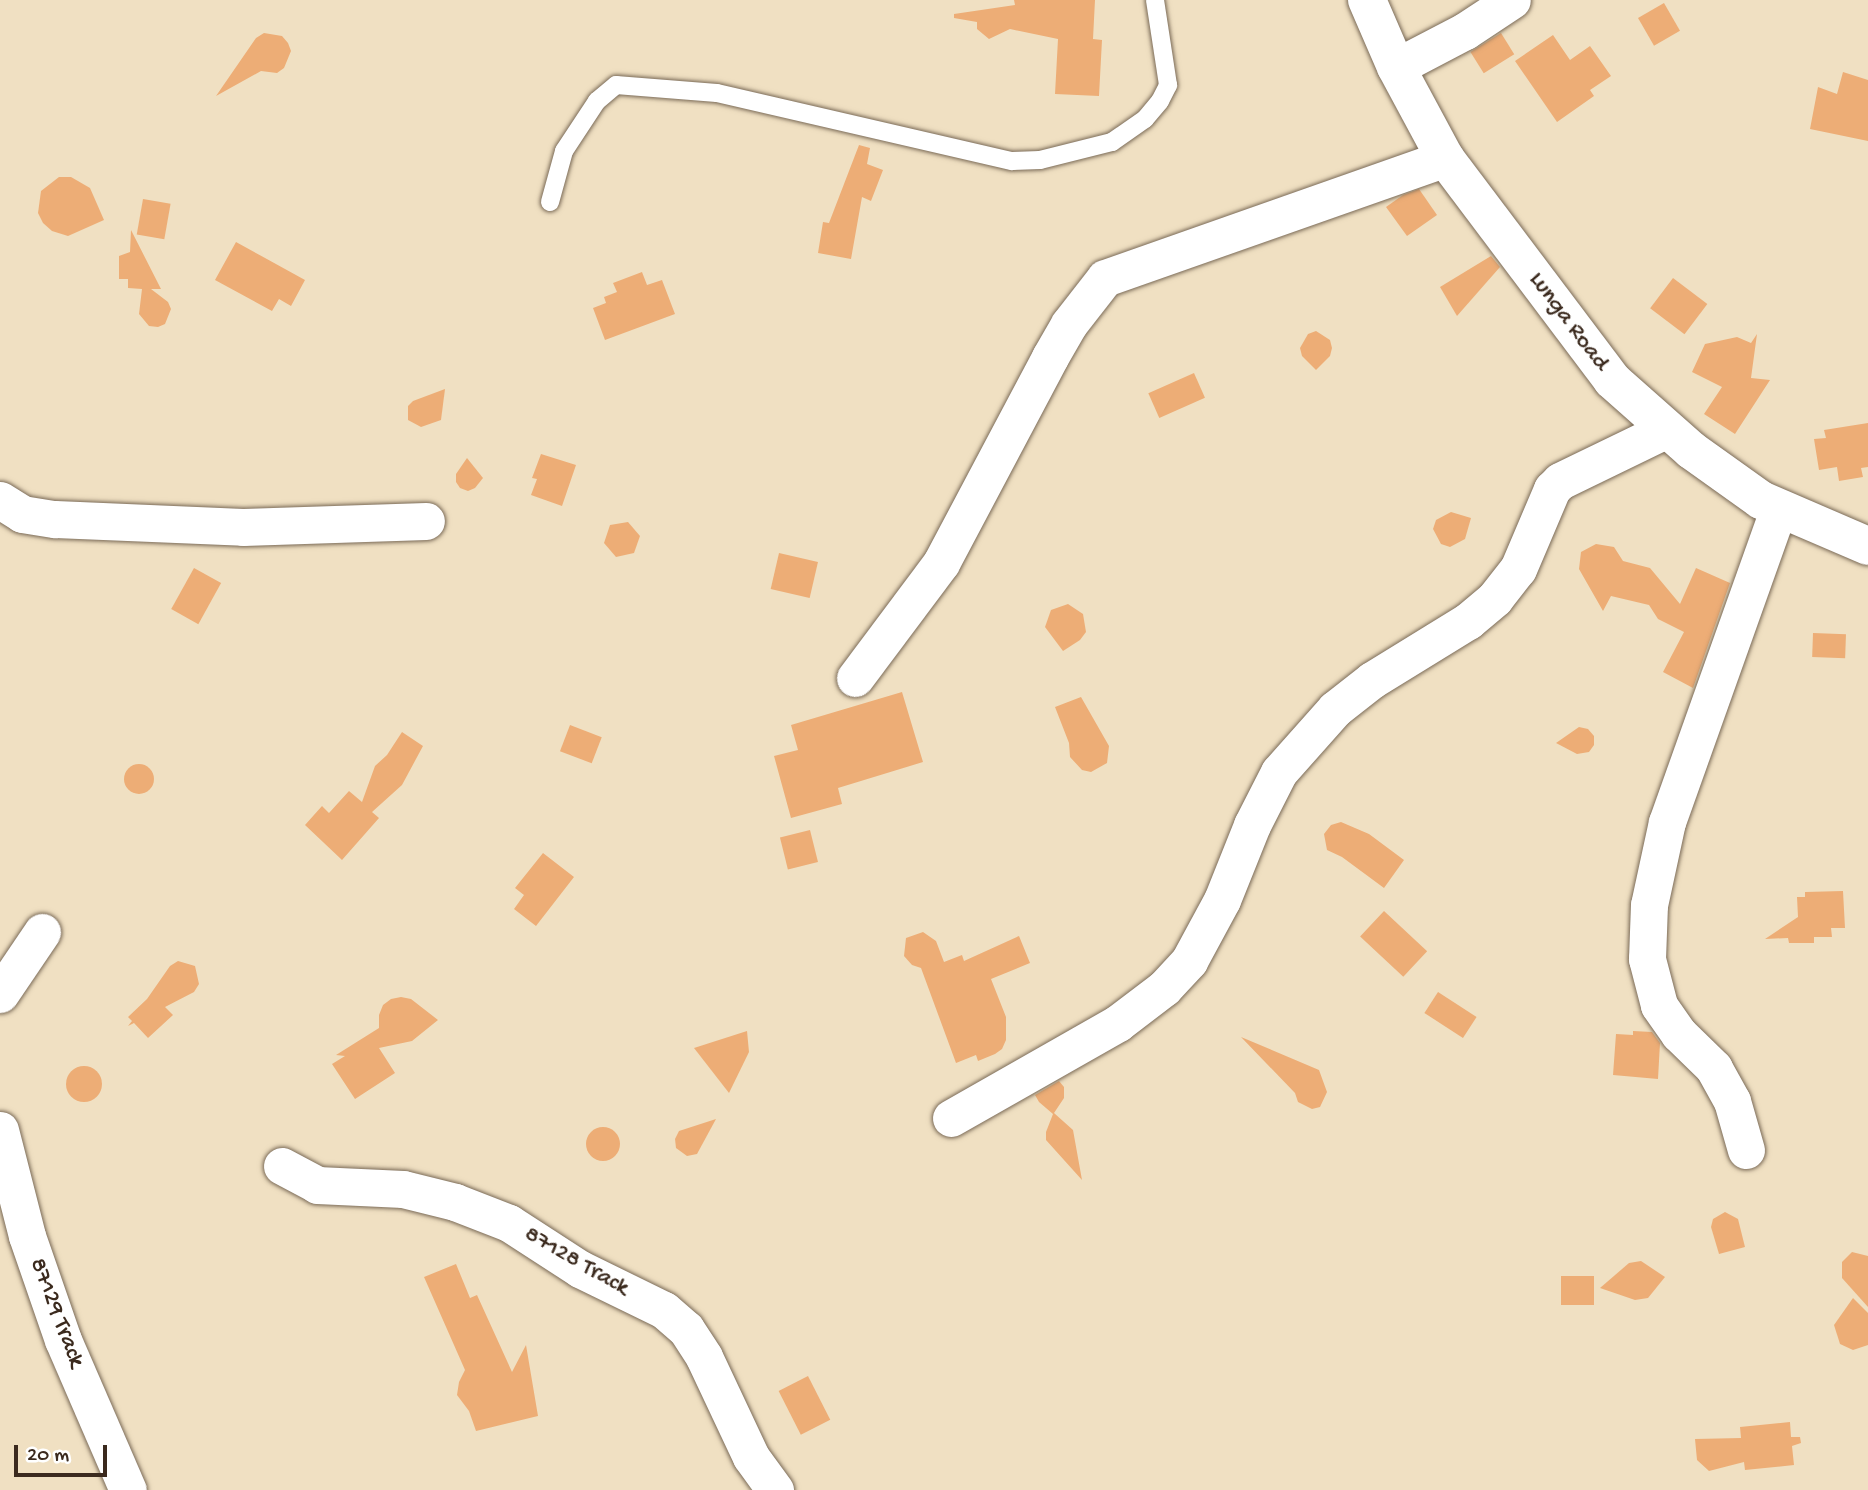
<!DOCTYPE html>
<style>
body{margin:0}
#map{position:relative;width:1868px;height:1490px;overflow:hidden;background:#f0e0c2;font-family:"Gochi Hand",sans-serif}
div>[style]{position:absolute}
.building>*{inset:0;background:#edad76;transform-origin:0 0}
.round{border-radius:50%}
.roads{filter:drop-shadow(0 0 2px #7a6a57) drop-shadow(0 0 2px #7a6a57)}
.service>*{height:18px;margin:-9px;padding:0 9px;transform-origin:9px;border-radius:9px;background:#fff}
.minor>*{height:37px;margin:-18.5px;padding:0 18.5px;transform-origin:18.5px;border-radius:18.5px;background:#fff}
.tertiary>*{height:38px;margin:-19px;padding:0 19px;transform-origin:19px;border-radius:19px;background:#fff}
span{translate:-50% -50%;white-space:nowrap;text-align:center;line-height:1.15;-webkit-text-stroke:5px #fff;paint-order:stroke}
.street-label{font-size:24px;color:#3b2a1e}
.scale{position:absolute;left:14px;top:1445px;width:93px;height:32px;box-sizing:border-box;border:4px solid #3b2a1e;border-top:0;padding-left:9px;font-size:21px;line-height:24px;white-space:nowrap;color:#3b2a1e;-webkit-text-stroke:5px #fff;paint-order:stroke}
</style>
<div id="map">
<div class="building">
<i style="clip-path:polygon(1014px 0,1095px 0,1093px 39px,1102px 40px,1099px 96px,1055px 94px,1058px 39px,1010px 29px,989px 39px,977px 29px,977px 22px,954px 18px,954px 14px,1015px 5px)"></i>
<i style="left:1664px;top:3px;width:32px;height:30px;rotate:60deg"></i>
<i style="clip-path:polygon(264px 33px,282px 36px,288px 43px,291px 51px,284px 68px,277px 73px,261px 71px,216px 96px,256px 38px)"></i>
<i style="left:1501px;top:33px;width:25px;height:36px;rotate:58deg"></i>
<i style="clip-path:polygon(1553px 35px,1570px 60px,1590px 46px,1611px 76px,1590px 90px,1594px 96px,1557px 122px,1515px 61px)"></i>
<i style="clip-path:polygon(1843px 72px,1868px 80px,1868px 141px,1810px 129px,1818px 87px,1837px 94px)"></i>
<i style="clip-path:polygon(859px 145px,870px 148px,867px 164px,883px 170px,871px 201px,862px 197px,851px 259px,818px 253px,823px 222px,829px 223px)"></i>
<i style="clip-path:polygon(59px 177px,71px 177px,90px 188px,104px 220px,68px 236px,52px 231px,43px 223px,38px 213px,41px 191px)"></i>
<i style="clip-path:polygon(1419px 189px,1437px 215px,1407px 236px,1386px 207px,1403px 195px)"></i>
<i style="left:143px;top:199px;width:28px;height:36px;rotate:10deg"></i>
<i style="clip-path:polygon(131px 230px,161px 289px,151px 289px,168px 302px,171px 309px,165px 324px,158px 327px,149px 326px,139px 314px,142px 289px,128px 288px,128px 279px,119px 279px,119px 256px,130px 252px)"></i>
<i style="clip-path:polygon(236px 242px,305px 280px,291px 306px,279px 299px,272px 311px,215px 280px)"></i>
<i style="clip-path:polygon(1491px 256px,1500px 267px,1457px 316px,1440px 287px)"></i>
<i style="clip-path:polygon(642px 272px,647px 285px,662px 280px,675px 314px,605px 340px,593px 308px,606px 303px,604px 297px,617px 292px,613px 283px)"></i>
<i style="left:1673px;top:278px;width:43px;height:38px;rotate:37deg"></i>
<i style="clip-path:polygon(1316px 331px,1330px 340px,1332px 348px,1330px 356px,1316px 370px,1302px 356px,1300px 348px,1308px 334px)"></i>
<i style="clip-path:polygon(1757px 334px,1751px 378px,1770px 380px,1735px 434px,1704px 414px,1722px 387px,1692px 372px,1705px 344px,1737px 337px,1751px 343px)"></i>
<i style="left:1194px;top:373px;width:27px;height:50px;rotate:66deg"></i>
<i style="clip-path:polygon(445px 389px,441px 420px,421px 427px,408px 420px,408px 406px,413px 401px)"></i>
<i style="clip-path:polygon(1868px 423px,1868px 467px,1861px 468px,1863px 477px,1839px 481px,1837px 467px,1819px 470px,1814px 439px,1826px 438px,1824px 430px)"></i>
<i style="clip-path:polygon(541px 454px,576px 465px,562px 506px,531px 495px,537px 479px,532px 478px)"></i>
<i style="clip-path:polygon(467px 458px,483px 478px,475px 488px,468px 491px,460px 488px,456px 482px,456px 474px)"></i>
<i style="clip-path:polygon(1451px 512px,1471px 518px,1465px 539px,1450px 547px,1441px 544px,1433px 529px,1436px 520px)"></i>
<i style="clip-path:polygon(628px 522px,640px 536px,634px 553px,616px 557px,604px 543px,610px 525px)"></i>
<i style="clip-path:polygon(1596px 544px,1614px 547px,1623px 561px,1650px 568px,1680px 604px,1696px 568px,1730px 583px,1693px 688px,1663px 672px,1684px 632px,1658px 619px,1649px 605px,1611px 596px,1603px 611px,1579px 569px,1581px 552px)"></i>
<i style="left:779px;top:553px;width:40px;height:37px;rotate:13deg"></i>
<i style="left:194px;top:568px;width:31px;height:47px;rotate:29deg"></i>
<i style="clip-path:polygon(1068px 604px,1083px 614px,1086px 632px,1080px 640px,1063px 651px,1045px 627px,1051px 610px)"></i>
<i style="left:1813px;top:633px;width:33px;height:24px;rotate:2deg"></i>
<i style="clip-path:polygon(902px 692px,923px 762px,838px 788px,842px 804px,791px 818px,774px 756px,798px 750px,791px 725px)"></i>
<i style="clip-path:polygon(1081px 697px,1109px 746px,1107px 763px,1091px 772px,1082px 770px,1070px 757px,1069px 743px,1055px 707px)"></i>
<i style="left:570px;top:725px;width:34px;height:28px;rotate:21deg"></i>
<i style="clip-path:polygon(1579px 727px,1588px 729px,1594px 736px,1594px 745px,1589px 752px,1577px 754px,1556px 743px)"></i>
<i style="clip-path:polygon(402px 732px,423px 746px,402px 785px,372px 812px,379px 818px,342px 860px,305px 825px,322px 806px,329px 813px,349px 791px,362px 802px,375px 766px,387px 755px)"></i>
<i class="round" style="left:124px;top:764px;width:30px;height:30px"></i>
<i style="clip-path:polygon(1341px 822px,1369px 834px,1404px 860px,1384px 888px,1342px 857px,1327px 850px,1324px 834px,1331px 825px)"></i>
<i style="left:810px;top:830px;width:33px;height:31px;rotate:76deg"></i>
<i style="clip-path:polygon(543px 853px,574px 877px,536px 926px,514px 909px,524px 895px,515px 888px)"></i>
<i style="clip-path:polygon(1843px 891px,1845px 928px,1831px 928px,1832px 937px,1814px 937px,1814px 943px,1789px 943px,1788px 938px,1765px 939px,1798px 917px,1797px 897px,1805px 897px,1805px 892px)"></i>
<i style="left:1384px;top:911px;width:59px;height:35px;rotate:43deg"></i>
<i style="clip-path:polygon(923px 932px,936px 941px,944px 962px,962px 955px,964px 961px,1019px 936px,1030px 963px,991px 979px,1006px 1017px,1006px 1040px,1002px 1049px,995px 1054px,978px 1061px,976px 1055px,956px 1063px,921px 968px,912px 965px,904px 956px,906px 938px)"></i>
<i style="clip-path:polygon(178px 961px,195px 966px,199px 984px,194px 992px,165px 1007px,173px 1015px,148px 1038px,134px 1023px,128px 1026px,132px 1021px,128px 1017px,147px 999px,170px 966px)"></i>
<i style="left:1438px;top:992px;width:46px;height:25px;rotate:33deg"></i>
<i style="clip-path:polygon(401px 997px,411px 999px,438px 1020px,412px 1041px,379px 1048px,395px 1073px,355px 1099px,332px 1064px,345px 1056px,336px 1055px,379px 1028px,379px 1015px,383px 1005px,391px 999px)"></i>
<i style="clip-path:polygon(747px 1031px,749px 1052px,729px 1093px,694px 1048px)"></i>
<i style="clip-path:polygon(1633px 1031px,1652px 1032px,1660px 1043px,1658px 1079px,1613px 1075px,1616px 1034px,1633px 1035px)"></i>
<i style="clip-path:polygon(1241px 1037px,1319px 1070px,1327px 1092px,1320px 1107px,1312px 1109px,1298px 1102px,1295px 1093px)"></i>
<i class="round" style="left:66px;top:1066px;width:36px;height:36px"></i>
<i style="clip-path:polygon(1059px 1081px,1064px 1087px,1064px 1098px,1054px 1113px,1073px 1130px,1082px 1180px,1046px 1140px,1046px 1132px,1053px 1114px,1039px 1102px,1035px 1095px)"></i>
<i style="clip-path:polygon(716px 1119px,697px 1154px,687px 1156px,676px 1148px,675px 1139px,679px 1131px)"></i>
<i class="round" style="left:586px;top:1127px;width:34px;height:34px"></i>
<i style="clip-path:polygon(1725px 1212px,1738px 1219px,1745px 1247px,1719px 1254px,1711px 1227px,1713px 1219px)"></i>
<i style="clip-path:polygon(1852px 1252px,1868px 1256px,1868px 1307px,1842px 1278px,1842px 1262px)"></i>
<i style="clip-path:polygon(1641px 1261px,1665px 1277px,1648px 1298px,1635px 1300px,1600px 1288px,1629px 1263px)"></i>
<i style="clip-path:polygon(456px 1264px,470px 1298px,477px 1295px,512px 1372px,526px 1345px,538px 1416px,476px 1431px,469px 1411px,457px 1395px,459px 1382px,465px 1370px,424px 1277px)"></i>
<i style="left:1561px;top:1276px;width:33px;height:29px"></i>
<i style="clip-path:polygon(1853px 1298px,1868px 1313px,1868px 1345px,1853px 1350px,1840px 1344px,1834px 1325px)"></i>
<i style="left:808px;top:1376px;width:49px;height:33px;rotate:63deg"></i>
<i style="clip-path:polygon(1790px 1422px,1791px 1437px,1800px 1437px,1801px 1443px,1792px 1446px,1794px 1465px,1745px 1470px,1744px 1462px,1709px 1471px,1697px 1460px,1695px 1439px,1741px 1438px,1740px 1427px)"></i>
</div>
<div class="roads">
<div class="service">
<i style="left:550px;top:202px;width:53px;rotate:-74.6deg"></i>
<i style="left:564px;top:151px;width:60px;rotate:-56.6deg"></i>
<i style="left:597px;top:101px;width:25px;rotate:-40deg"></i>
<i style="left:616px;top:85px;width:101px;rotate:4.5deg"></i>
<i style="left:717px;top:93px;width:303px;rotate:13deg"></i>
<i style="left:1012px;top:161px;width:28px;rotate:-2deg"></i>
<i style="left:1040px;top:160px;width:74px;rotate:-14deg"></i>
<i style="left:1112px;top:142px;width:40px;rotate:-34.9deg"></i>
<i style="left:1145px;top:119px;width:23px;rotate:-50deg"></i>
<i style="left:1160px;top:101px;width:18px;rotate:-63deg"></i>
<i style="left:1168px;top:85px;width:86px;rotate:-98.7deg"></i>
</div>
<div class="minor">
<i style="left:1396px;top:67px;width:78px;rotate:-27.6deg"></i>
<i style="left:1465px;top:31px;width:56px;rotate:-33.4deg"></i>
<i style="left:0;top:500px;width:26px;rotate:32deg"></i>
<i style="left:22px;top:514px;width:33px;rotate:9deg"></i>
<i style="left:55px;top:519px;width:188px;rotate:2.4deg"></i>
<i style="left:243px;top:527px;width:183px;rotate:-1.9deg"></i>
<i style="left:855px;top:678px;width:144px;rotate:-53.2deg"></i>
<i style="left:941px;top:563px;width:233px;rotate:-62.1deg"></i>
<i style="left:1050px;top:357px;width:38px;rotate:-60deg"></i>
<i style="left:1069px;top:324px;width:58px;rotate:-52deg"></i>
<i style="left:1105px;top:278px;width:361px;rotate:-19.4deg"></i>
<i style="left:0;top:994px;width:75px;rotate:-55.9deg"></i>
<i style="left:951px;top:1118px;width:192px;rotate:-29.6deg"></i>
<i style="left:1118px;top:1023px;width:58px;rotate:-37.3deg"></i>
<i style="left:1164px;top:988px;width:37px;rotate:-47deg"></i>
<i style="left:1189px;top:961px;width:69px;rotate:-61.6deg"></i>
<i style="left:1222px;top:900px;width:81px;rotate:-68.2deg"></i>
<i style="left:1252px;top:825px;width:59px;rotate:-63deg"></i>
<i style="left:1279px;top:772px;width:84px;rotate:-48.4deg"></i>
<i style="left:1335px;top:709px;width:47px;rotate:-38.1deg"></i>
<i style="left:1372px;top:680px;width:113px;rotate:-31.6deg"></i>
<i style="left:1468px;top:621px;width:35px;rotate:-40deg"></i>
<i style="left:1495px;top:598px;width:37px;rotate:-52deg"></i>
<i style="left:1518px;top:569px;width:87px;rotate:-67deg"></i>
<i style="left:1552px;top:489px;width:11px;rotate:-45deg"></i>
<i style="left:1560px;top:481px;width:119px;rotate:-25.9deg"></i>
<i style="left:0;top:1130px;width:109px;rotate:75.7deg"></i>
<i style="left:27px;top:1236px;width:110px;rotate:70.9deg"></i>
<i style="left:63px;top:1340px;width:163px;rotate:66.6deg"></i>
<i style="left:1746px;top:1150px;width:51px;rotate:-105.9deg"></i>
<i style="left:1732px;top:1101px;width:38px;rotate:-119deg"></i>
<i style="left:1714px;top:1068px;width:49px;rotate:-135.8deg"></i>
<i style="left:1679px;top:1034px;width:35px;rotate:-125deg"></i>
<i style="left:1659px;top:1005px;width:48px;rotate:-104.6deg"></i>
<i style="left:1647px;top:959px;width:54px;rotate:-87.9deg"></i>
<i style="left:1649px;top:905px;width:85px;rotate:-77.8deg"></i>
<i style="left:1667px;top:822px;width:333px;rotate:-70.4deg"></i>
<i style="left:282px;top:1166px;width:40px;rotate:28deg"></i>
<i style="left:317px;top:1185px;width:86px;rotate:2.7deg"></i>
<i style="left:403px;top:1189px;width:54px;rotate:14deg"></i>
<i style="left:455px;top:1202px;width:58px;rotate:21.3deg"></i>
<i style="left:509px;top:1223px;width:85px;rotate:32.9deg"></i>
<i style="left:580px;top:1269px;width:93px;rotate:26deg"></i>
<i style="left:664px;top:1310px;width:29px;rotate:41deg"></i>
<i style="left:686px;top:1329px;width:33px;rotate:57deg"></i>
<i style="left:704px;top:1357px;width:110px;rotate:64.8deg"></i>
<i style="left:751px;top:1457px;width:41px;rotate:54deg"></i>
</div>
<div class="tertiary">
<i style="left:1367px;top:0;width:73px;rotate:66.6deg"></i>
<i style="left:1396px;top:67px;width:103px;rotate:61.7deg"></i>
<i style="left:1445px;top:158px;width:278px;rotate:53deg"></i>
<i style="left:1612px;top:380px;width:106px;rotate:41.5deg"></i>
<i style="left:1691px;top:450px;width:86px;rotate:35.5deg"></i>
<i style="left:1761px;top:500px;width:116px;rotate:23.3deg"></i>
</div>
</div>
<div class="street-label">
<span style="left:1568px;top:322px;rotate:53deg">Lunga Road</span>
<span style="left:576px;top:1262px;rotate:30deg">87128 Track</span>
<span style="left:56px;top:1313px;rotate:69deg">87129 Track</span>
</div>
<div class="scale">20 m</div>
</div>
